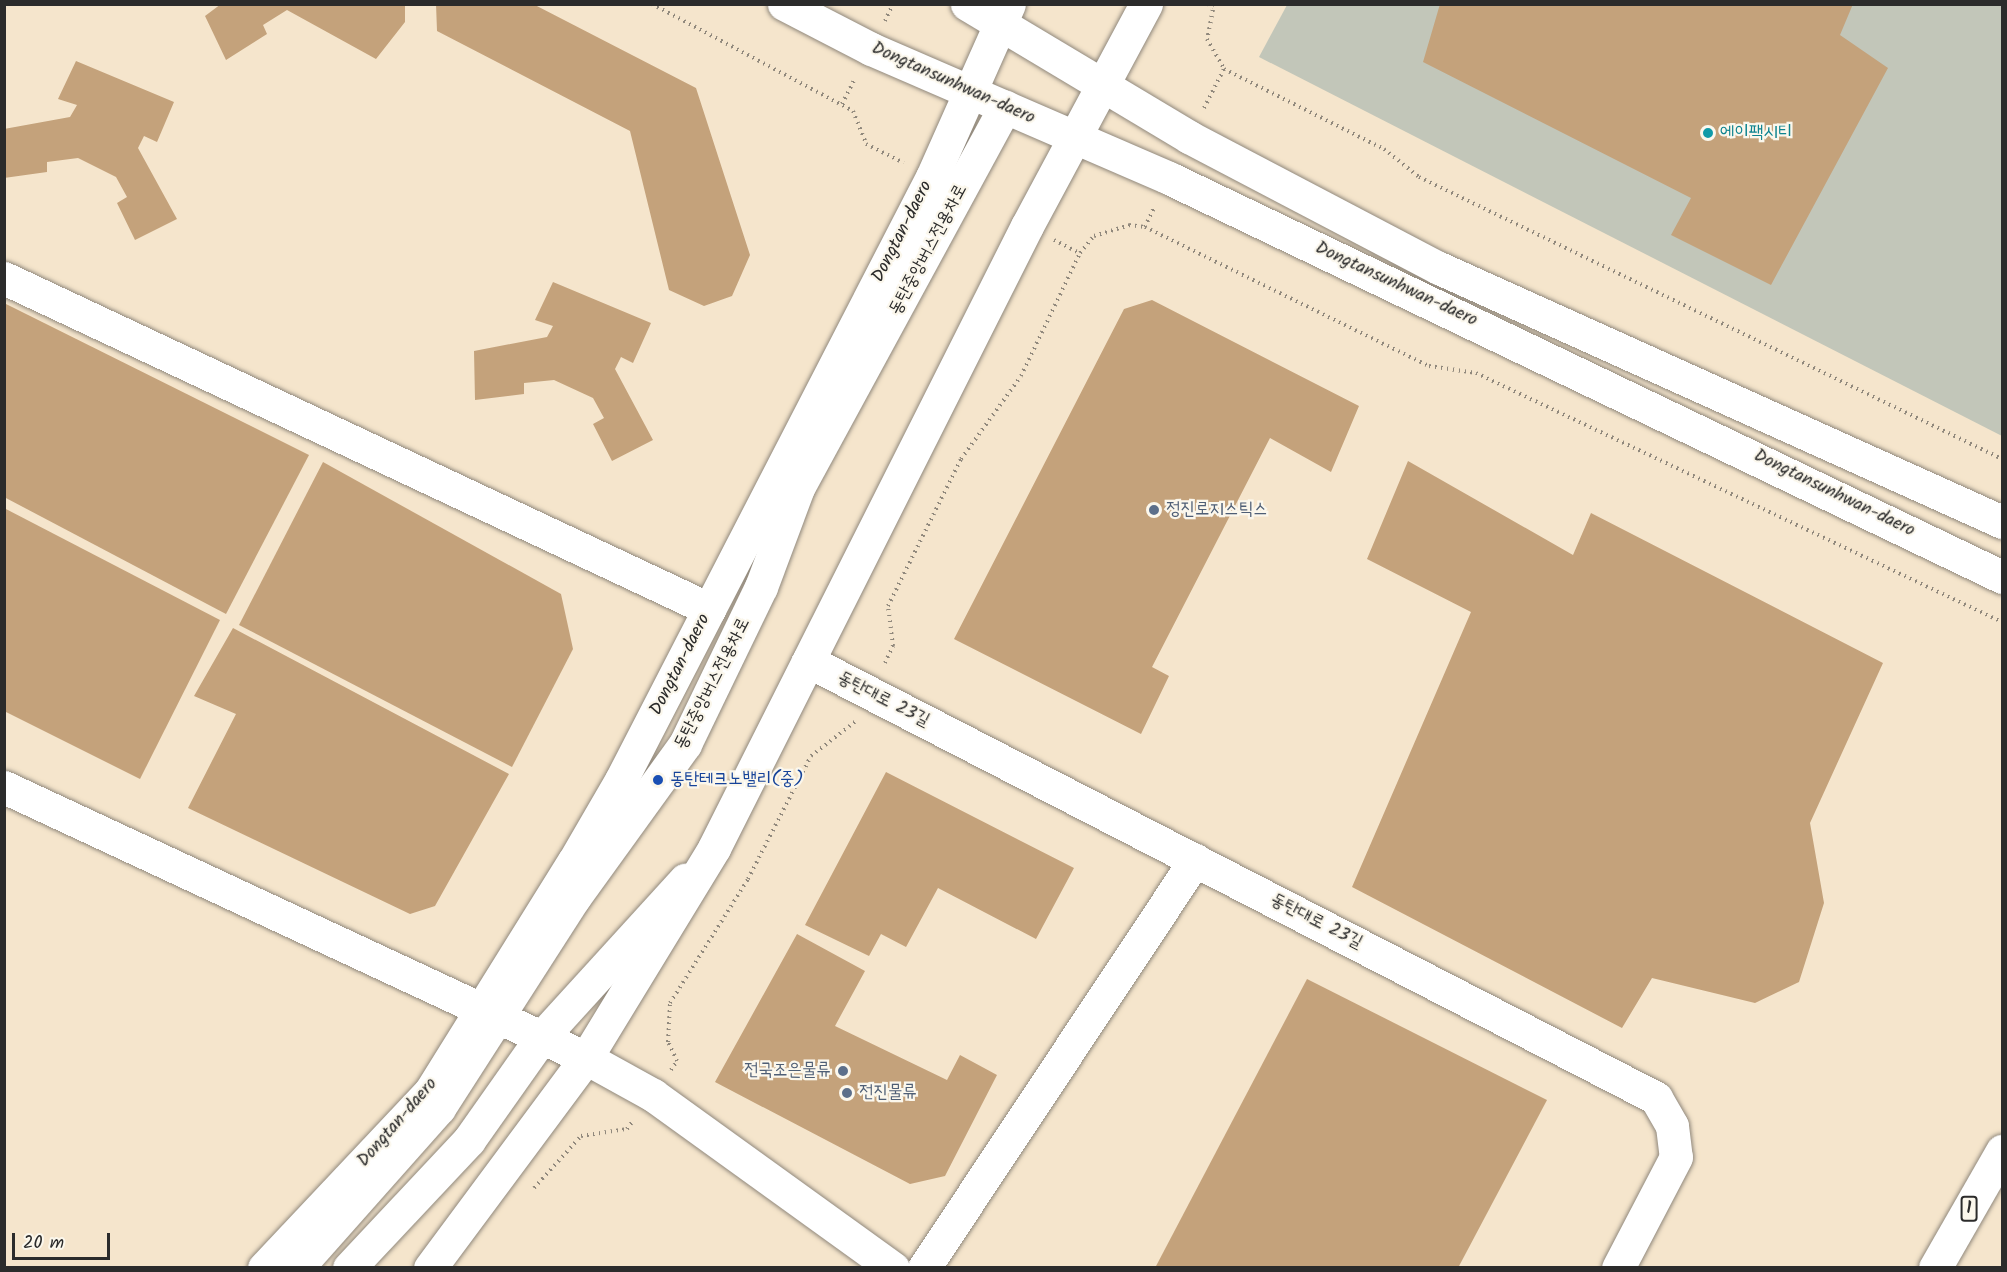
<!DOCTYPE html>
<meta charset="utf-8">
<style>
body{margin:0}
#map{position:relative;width:2007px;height:1272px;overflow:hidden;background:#f5e5cc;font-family:Kalam,"Poor Story",sans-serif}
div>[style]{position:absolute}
.industrial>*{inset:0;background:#c2c6b9}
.building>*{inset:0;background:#c4a27b}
.path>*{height:4px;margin-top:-2px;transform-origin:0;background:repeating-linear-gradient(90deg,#90887c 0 1.5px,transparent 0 6px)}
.roads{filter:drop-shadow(0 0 2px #90887c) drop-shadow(0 0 2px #90887c)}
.minor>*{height:33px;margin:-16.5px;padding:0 16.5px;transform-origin:16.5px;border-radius:16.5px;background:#fff}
.major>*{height:33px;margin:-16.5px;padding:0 16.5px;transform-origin:16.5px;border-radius:16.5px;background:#fff}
.highway>*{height:33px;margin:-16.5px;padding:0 16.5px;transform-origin:16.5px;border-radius:16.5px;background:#fff}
.dots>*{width:16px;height:16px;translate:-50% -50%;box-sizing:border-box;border:3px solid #fbf7ec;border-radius:50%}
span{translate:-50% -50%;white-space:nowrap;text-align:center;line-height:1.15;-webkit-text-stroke:4.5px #fbf7ec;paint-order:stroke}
.shield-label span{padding:2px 4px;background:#fbf7ec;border:2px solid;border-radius:4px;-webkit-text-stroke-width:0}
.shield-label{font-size:16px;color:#2b2b2b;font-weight:700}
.street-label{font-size:18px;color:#2b2b2b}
.culture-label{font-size:18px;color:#0d838f}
.left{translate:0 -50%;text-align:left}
.service-label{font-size:18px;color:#4e5e75}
.right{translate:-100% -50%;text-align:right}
.transit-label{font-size:18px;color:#164399}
.frame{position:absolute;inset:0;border:6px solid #2b2b2b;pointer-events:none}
.scale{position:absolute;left:12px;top:1233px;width:98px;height:27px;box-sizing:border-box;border:3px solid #2b2b2b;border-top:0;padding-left:8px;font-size:18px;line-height:21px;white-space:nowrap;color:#2b2b2b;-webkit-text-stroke:4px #fbf7ec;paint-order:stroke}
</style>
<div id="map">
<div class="industrial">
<i style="clip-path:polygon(1287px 5px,2002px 5px,2002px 436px,1259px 57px)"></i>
</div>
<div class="building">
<i style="clip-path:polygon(221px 4px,405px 4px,405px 22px,376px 59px,287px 10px,263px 25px,267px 34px,226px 60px,205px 16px)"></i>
<i style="clip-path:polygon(436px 4px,533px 4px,696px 88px,750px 255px,732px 296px,704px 306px,669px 290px,630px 131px,437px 31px)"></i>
<i style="clip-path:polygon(1440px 4px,1853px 4px,1840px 35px,1888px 68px,1771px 285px,1671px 235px,1691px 198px,1423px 62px)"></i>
<i style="clip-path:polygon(76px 61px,174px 102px,157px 142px,144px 136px,138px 148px,177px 219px,135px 240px,117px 203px,127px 197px,116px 177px,78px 158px,47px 162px,47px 172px,4px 178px,4px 129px,70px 117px,77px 105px,58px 99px)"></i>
<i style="clip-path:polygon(553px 282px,651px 323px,633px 363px,621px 357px,615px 369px,653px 440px,612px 461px,593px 424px,604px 418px,593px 398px,554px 380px,524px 383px,524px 394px,475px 400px,474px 351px,547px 337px,553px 326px,535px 320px)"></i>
<i style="clip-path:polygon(1152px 300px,1359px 406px,1331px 472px,1270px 438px,1152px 667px,1169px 676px,1141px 734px,954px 639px,1124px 309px)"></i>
<i style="clip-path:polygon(4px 303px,309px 455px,226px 614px,4px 497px)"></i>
<i style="clip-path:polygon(1408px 461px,1573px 555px,1591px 513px,1883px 663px,1810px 823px,1824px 903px,1799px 982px,1755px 1003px,1652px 978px,1622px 1028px,1352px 887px,1471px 612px,1367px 559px)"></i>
<i style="clip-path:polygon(323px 462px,561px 594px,573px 649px,512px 767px,239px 625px)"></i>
<i style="clip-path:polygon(4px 508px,220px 620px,140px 779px,4px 711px)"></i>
<i style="clip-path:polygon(233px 628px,509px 774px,435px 906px,410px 914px,188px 808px,236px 714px,194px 696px)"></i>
<i style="clip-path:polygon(886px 772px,1074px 868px,1036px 939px,938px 888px,906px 947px,881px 934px,869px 956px,805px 925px)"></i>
<i style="clip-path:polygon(797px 934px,865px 971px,835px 1026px,947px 1080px,960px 1055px,997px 1075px,945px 1176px,910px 1184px,715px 1082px)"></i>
<i style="clip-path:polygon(1307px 979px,1547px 1100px,1458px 1268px,1155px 1268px)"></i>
</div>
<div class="path">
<i style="left:652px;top:4px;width:228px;rotate:28deg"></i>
<i style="left:853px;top:111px;width:35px;rotate:68deg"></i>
<i style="left:866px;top:144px;width:42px;rotate:26.6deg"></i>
<i style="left:1208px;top:4px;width:6px;rotate:31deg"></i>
<i style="left:1214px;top:4px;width:36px;rotate:101deg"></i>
<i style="left:1207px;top:39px;width:34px;rotate:60deg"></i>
<i style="left:1224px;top:69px;width:179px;rotate:26.6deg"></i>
<i style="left:1384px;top:149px;width:45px;rotate:38.7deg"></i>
<i style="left:1419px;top:177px;width:648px;rotate:25.81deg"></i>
<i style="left:885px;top:21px;width:19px;rotate:-65deg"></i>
<i style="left:842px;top:104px;width:29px;rotate:-63deg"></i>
<i style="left:1204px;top:108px;width:44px;rotate:-62.9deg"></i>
<i style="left:1145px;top:227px;width:23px;rotate:-65deg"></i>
<i style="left:1054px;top:240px;width:29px;rotate:27deg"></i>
<i style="left:885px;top:663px;width:19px;rotate:-65deg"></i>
<i style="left:893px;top:646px;width:40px;rotate:-97.1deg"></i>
<i style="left:888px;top:606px;width:164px;rotate:-63.6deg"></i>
<i style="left:961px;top:459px;width:102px;rotate:-54.1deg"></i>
<i style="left:1021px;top:376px;width:136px;rotate:-64.4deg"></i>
<i style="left:1080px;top:253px;width:22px;rotate:-51deg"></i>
<i style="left:1094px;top:236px;width:37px;rotate:-17deg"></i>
<i style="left:1129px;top:225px;width:16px;rotate:7deg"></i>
<i style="left:1145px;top:227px;width:316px;rotate:26.1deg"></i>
<i style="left:1429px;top:366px;width:48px;rotate:8.5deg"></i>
<i style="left:1476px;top:373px;width:582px;rotate:25.33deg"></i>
<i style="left:671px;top:1070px;width:11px;rotate:-56deg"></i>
<i style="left:677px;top:1061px;width:21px;rotate:-115deg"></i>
<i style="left:668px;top:1042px;width:39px;rotate:-87deg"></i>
<i style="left:670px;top:1003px;width:146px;rotate:-57.8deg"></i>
<i style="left:748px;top:879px;width:138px;rotate:-62.9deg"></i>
<i style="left:811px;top:756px;width:57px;rotate:-37.9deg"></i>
<i style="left:534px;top:1188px;width:70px;rotate:-47.9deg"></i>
<i style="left:581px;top:1136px;width:47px;rotate:-8.7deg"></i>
<i style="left:627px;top:1129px;width:9px;rotate:-54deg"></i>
</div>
<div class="roads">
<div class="minor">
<i style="left:784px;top:4px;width:98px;rotate:27.3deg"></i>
<i style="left:871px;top:49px;width:325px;rotate:23.4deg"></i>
<i style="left:1169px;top:178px;width:924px;rotate:25.59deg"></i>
<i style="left:967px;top:4px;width:259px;rotate:30.9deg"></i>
<i style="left:1189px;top:137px;width:282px;rotate:27.7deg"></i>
<i style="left:1439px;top:268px;width:618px;rotate:24.28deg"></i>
<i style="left:4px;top:278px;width:779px;rotate:25.15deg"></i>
<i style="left:808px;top:661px;width:954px;rotate:27.26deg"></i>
<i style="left:1656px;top:1098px;width:32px;rotate:60deg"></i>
<i style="left:1672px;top:1126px;width:31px;rotate:83deg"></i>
<i style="left:1676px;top:1157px;width:125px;rotate:117.6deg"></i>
<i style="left:4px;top:787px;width:642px;rotate:24.97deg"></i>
<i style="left:586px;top:1058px;width:77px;rotate:28.9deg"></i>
<i style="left:653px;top:1095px;width:296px;rotate:35.8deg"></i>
<i style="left:297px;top:1268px;width:214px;rotate:-48.4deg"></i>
<i style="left:439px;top:1108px;width:250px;rotate:-57.3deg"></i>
<i style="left:574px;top:898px;width:190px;rotate:-54.2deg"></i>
<i style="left:685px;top:744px;width:174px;rotate:-64.2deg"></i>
<i style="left:761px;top:587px;width:106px;rotate:-69.5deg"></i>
<i style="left:798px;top:488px;width:434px;rotate:-61.5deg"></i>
<i style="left:349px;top:1268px;width:175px;rotate:-46.8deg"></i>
<i style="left:469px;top:1140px;width:125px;rotate:-54.8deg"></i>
<i style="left:541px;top:1038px;width:214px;rotate:-47.7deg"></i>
<i style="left:924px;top:1268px;width:490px;rotate:-56.4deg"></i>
</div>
<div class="major">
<i style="left:264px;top:1268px;width:242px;rotate:-46.7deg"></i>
<i style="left:430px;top:1092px;width:272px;rotate:-58.1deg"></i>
<i style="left:574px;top:861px;width:94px;rotate:-59.9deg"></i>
<i style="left:621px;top:780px;width:678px;rotate:-62.72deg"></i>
<i style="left:932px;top:177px;width:189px;rotate:-66deg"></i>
<i style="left:430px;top:1268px;width:262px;rotate:-53.4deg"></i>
<i style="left:586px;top:1058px;width:246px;rotate:-58.6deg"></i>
<i style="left:714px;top:848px;width:696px;rotate:-63.29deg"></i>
<i style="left:1027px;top:226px;width:252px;rotate:-61.8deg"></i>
</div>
<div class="highway">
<i style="left:1935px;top:1268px;width:135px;rotate:-60.2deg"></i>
</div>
</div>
<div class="dots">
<i style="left:1708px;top:133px;background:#0f9aa8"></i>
<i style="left:1154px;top:510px;background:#5c6f8a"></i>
<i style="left:658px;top:780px;background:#1a4fb4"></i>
<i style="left:843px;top:1071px;background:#5c6f8a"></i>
<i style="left:847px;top:1093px;background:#5c6f8a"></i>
</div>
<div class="shield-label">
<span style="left:1969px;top:1209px">1</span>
</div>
<div class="street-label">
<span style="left:953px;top:84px;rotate:24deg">Dongtansunhwan-daero</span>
<span style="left:903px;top:232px;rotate:-63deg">Dongtan-daero</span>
<span style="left:929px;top:250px;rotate:-62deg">동탄중앙버스전용차로</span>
<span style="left:1396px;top:285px;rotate:25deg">Dongtansunhwan-daero</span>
<span style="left:1834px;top:494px;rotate:26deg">Dongtansunhwan-daero</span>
<span style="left:681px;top:665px;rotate:-63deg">Dongtan-daero</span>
<span style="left:713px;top:684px;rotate:-63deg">동탄중앙버스전용차로</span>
<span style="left:883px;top:700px;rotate:27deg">동탄대로 23길</span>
<span style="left:1316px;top:922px;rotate:27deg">동탄대로 23길</span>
<span style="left:398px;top:1123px;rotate:-49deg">Dongtan-daero</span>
</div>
<div class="culture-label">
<span class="left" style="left:1720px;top:133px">에이팩시티</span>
</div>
<div class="service-label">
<span class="left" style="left:1166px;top:510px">정진로지스틱스</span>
<span class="right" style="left:831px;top:1071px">전국조은물류</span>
<span class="left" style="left:859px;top:1093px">전진물류</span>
</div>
<div class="transit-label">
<span class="left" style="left:670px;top:780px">동탄테크노밸리(중)</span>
</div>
<div class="frame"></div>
<div class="scale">20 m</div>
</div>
